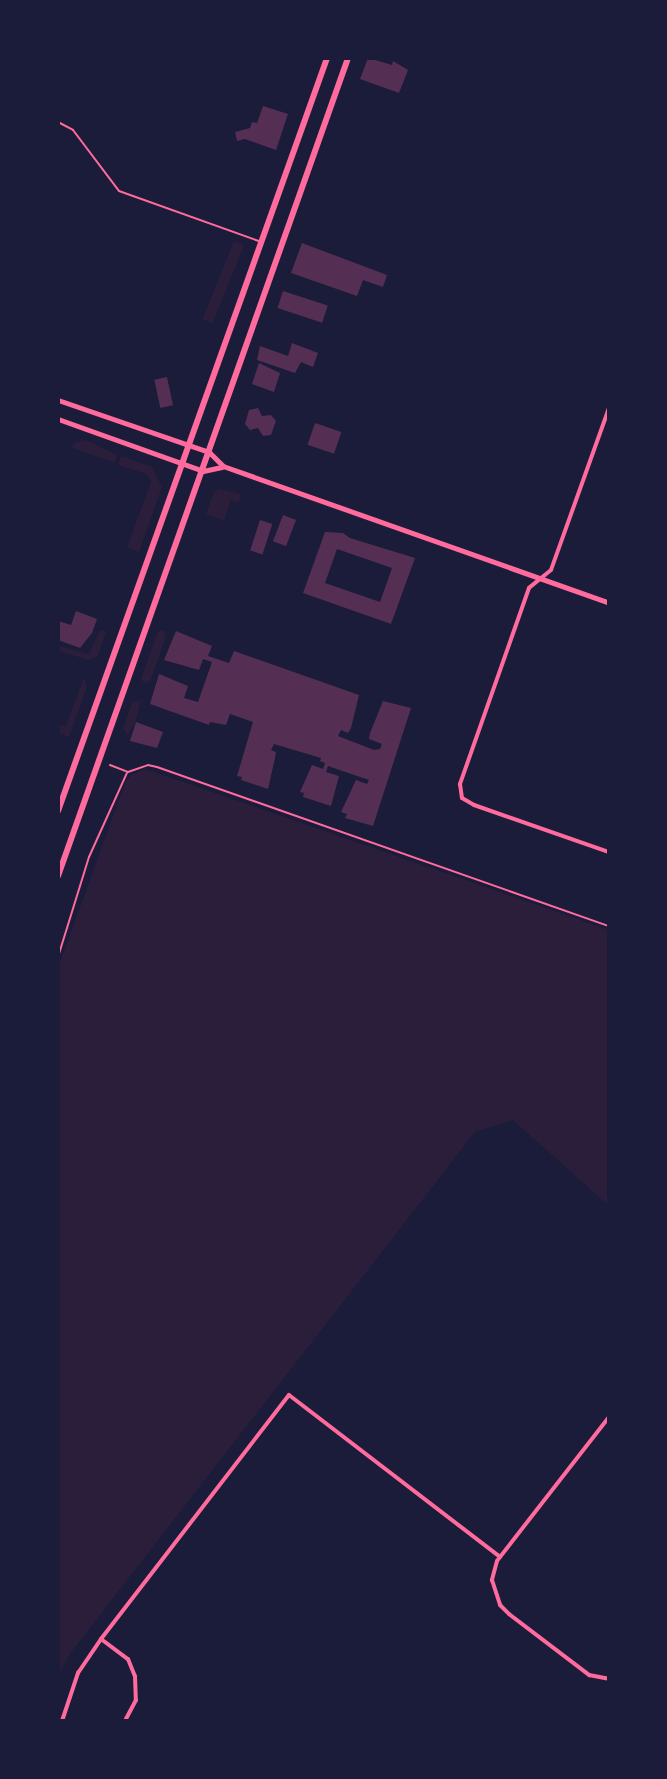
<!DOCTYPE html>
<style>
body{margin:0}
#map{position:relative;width:667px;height:1779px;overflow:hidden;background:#1b1b3a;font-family:Georgia,serif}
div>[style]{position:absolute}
.green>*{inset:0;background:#2a1e3b;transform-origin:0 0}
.building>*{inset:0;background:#542f53;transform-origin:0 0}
.path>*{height:2px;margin:-1px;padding:0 1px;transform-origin:1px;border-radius:1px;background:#ff6b9d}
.service>*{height:2px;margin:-1px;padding:0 1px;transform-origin:1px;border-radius:1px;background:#ff6b9d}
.minor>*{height:4px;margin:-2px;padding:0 2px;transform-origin:2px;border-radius:2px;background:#ff6b9d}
.tertiary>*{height:5px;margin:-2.5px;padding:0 2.5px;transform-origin:2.5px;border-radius:2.5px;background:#ff6b9d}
.primary>*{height:6px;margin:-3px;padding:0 3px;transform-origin:3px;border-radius:3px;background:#ff6b9d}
span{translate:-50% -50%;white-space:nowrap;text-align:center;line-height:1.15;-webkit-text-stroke:8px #1b1b3a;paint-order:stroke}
.frame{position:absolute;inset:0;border:60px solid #1b1b3a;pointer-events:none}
</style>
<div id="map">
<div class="green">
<i style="left:234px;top:241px;width:11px;height:84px;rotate:22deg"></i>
<i style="clip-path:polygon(86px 440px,117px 455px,115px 463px,72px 448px,74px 443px)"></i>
<i style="clip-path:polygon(121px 456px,152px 467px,162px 487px,139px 552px,127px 547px,151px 482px,147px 474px,118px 465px)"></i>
<i style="clip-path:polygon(219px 489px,241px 494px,239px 502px,231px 500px,224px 521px,206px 514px,213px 494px)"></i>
<i style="clip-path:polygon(100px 630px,106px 632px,98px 656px,89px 660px,58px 651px,58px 646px,89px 654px)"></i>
<i style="clip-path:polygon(158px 631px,164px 631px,166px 636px,150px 682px,144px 683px,141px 679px)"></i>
<i style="clip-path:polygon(84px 677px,87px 687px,69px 737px,58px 733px,58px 724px,66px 726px)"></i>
<i style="clip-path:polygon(141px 700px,136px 720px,128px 735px,123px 729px,132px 703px)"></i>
<i style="clip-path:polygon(146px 769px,609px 930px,609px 1206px,513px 1120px,475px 1132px,69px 1655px,58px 1676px,58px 968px,125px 783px,131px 775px)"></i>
</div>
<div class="building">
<i style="clip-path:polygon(368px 58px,392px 65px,393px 61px,408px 70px,399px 93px,360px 79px)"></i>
<i style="clip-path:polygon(263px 106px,288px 114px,276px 150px,245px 139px,237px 141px,235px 132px,250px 128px,252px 122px,257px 123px)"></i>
<i style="clip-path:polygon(302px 243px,387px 275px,383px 287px,363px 280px,357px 296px,291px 273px)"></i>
<i style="left:283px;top:291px;width:47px;height:18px;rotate:18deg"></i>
<i style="clip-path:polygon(292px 343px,318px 353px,313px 367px,301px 362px,295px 373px,257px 360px,260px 346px,288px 356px)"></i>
<i style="clip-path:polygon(259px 363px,280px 373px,274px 392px,252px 384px)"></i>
<i style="left:167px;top:377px;width:29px;height:13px;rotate:78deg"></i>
<i style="clip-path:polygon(258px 408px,262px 416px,271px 415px,276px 421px,271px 435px,263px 436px,258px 428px,250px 430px,245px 424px,249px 410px)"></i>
<i style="left:315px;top:423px;width:28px;height:23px;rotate:19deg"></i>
<i style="left:283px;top:515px;width:14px;height:28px;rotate:21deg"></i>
<i style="left:260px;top:520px;width:13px;height:32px;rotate:18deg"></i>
<i style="clip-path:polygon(evenodd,325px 532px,343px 533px,350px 538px,415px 558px,391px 624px,303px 593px,325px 532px,337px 549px,392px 568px,380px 602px,325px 583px,337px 549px)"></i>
<i style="clip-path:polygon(76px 611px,97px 619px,92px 633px,80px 648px,58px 640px,58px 621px,71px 625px)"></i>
<i style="clip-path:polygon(176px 631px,212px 646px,208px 656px,229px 663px,234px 651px,359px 695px,351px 728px,348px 733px,341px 730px,338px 736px,374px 750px,380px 749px,382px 744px,369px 739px,370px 733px,383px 701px,411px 708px,373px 826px,345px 818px,347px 814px,341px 812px,356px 780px,367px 784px,369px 780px,328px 766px,326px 772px,339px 776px,331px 806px,303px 797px,304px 793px,300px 792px,312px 765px,323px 769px,325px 763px,320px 761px,321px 758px,274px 744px,271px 750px,276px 752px,275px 758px,268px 789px,241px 780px,242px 777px,237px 776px,253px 722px,230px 714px,226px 725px,210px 722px,209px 725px,150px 704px,159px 674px,188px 686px,184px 698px,198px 702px,212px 662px,203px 659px,199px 670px,164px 660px)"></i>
<i style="clip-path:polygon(136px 722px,163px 732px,157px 748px,130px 741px)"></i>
</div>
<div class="path">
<i style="left:110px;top:765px;width:19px;rotate:21deg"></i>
<i style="left:128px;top:772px;width:21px;rotate:-19deg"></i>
<i style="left:148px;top:765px;width:9px;rotate:13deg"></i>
<i style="left:157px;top:767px;width:479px;rotate:19.4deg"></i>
<i style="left:58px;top:957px;width:105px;rotate:-72.8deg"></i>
<i style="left:89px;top:857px;width:92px;rotate:-65.7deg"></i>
</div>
<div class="service">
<i style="left:58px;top:122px;width:17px;rotate:28deg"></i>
<i style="left:73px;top:130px;width:76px;rotate:53deg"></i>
<i style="left:119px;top:191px;width:149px;rotate:19.7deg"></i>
</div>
<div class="minor">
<i style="left:609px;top:408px;width:172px;rotate:109.7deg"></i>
<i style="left:551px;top:570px;width:28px;rotate:141deg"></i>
<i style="left:529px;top:588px;width:208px;rotate:109.4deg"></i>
<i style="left:460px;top:784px;width:14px;rotate:82deg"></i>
<i style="left:462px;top:798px;width:14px;rotate:30deg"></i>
<i style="left:474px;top:805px;width:143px;rotate:19.2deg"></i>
<i style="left:609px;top:1417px;width:182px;rotate:127.9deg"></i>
<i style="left:497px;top:1561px;width:20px;rotate:105deg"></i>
<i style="left:492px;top:1580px;width:26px;rotate:72deg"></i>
<i style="left:500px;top:1605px;width:13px;rotate:45deg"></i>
<i style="left:509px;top:1614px;width:101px;rotate:37.3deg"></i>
<i style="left:589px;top:1675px;width:20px;rotate:11deg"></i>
<i style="left:101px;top:1639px;width:34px;rotate:37deg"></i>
<i style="left:128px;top:1659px;width:18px;rotate:68deg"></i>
<i style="left:135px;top:1676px;width:24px;rotate:88deg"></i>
<i style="left:136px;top:1700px;width:24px;rotate:118deg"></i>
<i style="left:62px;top:1721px;width:51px;rotate:-71.6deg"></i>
<i style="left:78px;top:1673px;width:41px;rotate:-55.9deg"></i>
<i style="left:101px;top:1639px;width:308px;rotate:-52.4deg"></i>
<i style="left:289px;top:1395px;width:266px;rotate:37.5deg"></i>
</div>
<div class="tertiary">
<i style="left:58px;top:400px;width:160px;rotate:19deg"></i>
<i style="left:209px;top:452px;width:20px;rotate:45deg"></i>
<i style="left:223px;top:466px;width:410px;rotate:19.5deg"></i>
<i style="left:58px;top:419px;width:154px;rotate:19.7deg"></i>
<i style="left:203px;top:471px;width:19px;rotate:-12deg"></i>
</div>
<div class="primary">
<i style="left:58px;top:811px;width:800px;rotate:-70.34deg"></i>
<i style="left:58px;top:876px;width:868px;rotate:-70.48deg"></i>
</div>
<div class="frame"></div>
</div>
